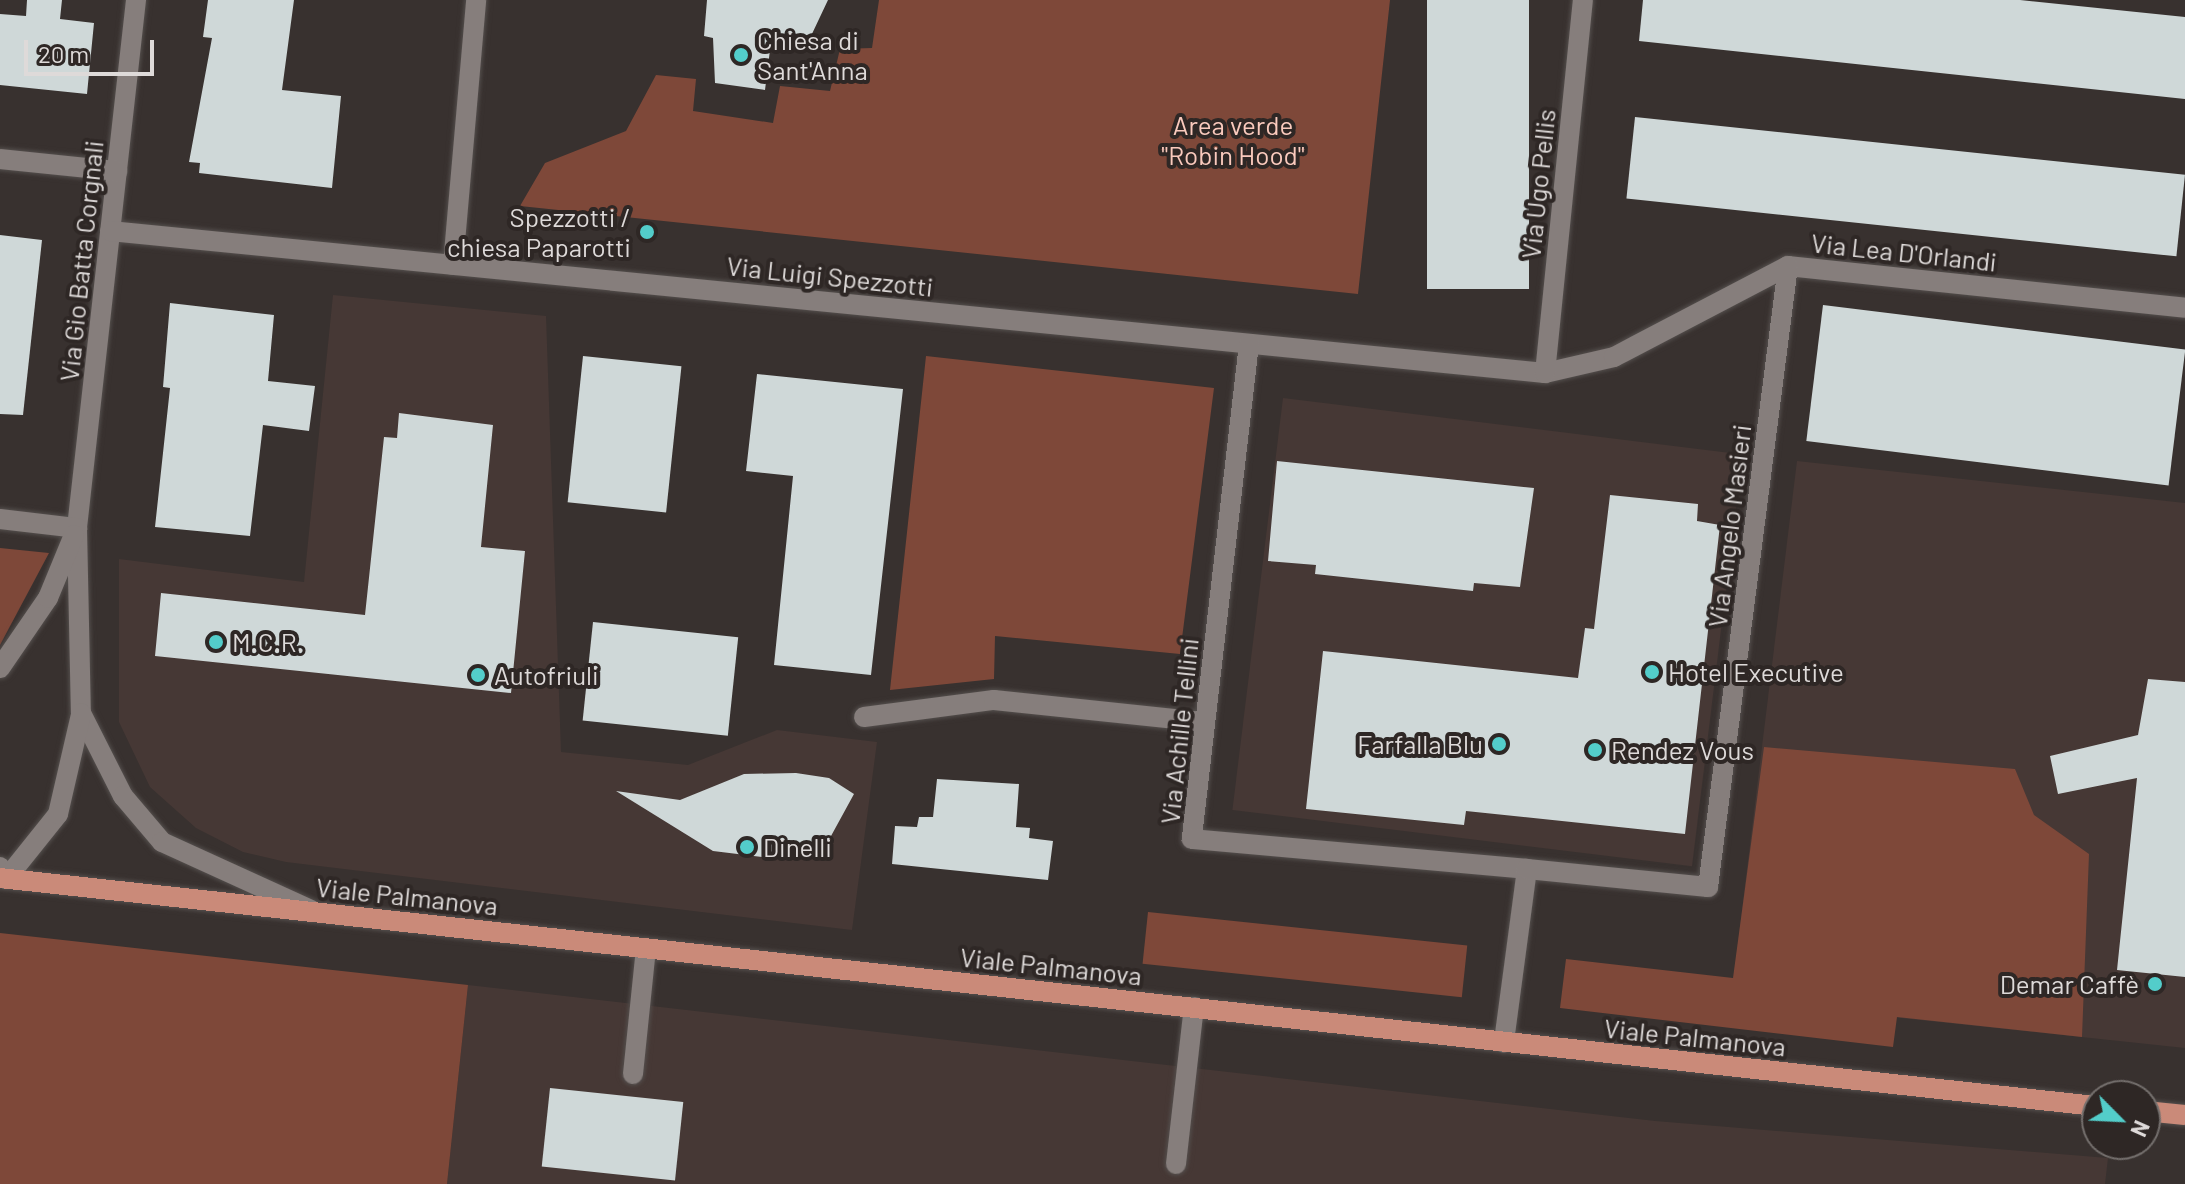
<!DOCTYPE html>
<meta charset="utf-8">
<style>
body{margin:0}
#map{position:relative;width:2185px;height:1184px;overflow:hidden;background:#38312f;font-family:Barlow,sans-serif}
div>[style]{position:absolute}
.built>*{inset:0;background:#463835;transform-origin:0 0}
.green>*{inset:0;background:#7e4839;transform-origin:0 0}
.building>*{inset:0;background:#cfd8d8;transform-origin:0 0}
.roads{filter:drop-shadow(0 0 2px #544f4d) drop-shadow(0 0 2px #544f4d)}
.lane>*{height:20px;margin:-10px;padding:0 10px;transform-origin:10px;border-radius:10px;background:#867e7c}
.street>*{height:20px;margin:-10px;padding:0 10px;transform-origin:10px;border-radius:10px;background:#867e7c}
.primary>*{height:20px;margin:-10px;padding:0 10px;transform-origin:10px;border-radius:10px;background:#ca8a79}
.dots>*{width:22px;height:22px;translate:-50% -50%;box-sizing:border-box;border:4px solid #2e2725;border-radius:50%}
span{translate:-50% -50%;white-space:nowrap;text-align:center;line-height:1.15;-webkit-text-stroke:8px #2e2725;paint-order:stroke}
.poi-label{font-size:26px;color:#dedad9}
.left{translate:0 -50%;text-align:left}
.right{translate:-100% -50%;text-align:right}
.park-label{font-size:26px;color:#facabd}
.street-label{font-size:26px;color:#dedad9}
.north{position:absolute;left:2081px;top:1080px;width:80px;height:80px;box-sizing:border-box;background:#2e2725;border:2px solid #746f6d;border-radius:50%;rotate:114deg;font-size:22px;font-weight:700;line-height:32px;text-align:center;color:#dedad9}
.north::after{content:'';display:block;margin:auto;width:28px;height:36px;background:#53cdca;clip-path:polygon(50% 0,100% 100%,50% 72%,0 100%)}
.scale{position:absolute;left:24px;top:40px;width:130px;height:36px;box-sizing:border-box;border:4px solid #dedad9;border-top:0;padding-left:10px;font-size:24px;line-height:28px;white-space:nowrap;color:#dedad9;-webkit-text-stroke:6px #2e2725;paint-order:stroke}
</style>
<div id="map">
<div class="built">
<i style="clip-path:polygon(333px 295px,546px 316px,561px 752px,688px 765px,777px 730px,877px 742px,852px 930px,286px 862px,243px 852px,196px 828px,150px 787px,119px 722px,119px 559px,304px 582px)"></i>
<i style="left:1283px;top:398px;width:463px;height:415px;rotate:7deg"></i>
<i style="clip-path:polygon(1797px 461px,2185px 503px,2185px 1048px,1731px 1000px)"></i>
<i style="clip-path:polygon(468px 985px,1655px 1121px,2108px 1158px,2105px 1184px,447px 1184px)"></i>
</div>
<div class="green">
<i style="clip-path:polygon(879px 0,1390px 0,1358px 294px,520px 206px,545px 163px,626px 131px,656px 75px,696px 79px,693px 111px,773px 123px,780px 86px,830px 91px,840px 49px,872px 48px)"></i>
<i style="clip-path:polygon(926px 356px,1214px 388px,1180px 654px,995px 636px,994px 679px,890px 690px)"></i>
<i style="clip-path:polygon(0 548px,49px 553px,0 645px)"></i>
<i style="clip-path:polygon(1764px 747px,2015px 769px,2034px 815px,2089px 854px,2082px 1037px,1897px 1017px,1893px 1047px,1560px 1008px,1566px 959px,1733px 978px)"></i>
<i style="left:1148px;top:912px;width:321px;height:52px;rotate:6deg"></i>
<i style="clip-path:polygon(0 933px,468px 985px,447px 1184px,0 1184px)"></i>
</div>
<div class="building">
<i style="clip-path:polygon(27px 0,62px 0,60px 19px,94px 23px,87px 94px,0 85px,0 14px,26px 16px)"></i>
<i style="clip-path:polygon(208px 0,294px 0,282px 90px,341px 96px,332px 188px,199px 173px,200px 163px,189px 162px,212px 38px,203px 37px)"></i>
<i style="clip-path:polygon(707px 0,828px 0,811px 36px,785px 32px,782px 44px,771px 42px,765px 90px,715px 83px,713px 38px,704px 36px)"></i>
<i style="left:1427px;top:0;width:102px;height:289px"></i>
<i style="clip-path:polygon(1643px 0,2020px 0,2185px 17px,2185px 99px,1639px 41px)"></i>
<i style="left:1635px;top:117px;width:553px;height:82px;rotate:6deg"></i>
<i style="clip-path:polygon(0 235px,42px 240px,23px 415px,0 414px)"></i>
<i style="clip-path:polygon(170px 303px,274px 315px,268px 381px,315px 386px,309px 431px,263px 425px,250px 536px,155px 527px,170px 388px,163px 387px)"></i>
<i style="left:1823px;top:305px;width:365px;height:137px;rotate:7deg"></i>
<i style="left:583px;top:356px;width:99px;height:147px;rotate:6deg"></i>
<i style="clip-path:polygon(757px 374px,903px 389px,871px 675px,774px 665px,793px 476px,746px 471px)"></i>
<i style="clip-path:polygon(399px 413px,493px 425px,481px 547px,525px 551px,511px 693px,155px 656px,161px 593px,365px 615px,384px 437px,397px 438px)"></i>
<i style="clip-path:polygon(1277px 461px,1534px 488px,1520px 587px,1474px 583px,1473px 591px,1315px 574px,1316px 565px,1268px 561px)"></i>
<i style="clip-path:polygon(1610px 495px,1698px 504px,1697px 521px,1720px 525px,1685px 834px,1466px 811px,1464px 825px,1306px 809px,1323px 651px,1578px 678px,1585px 628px,1594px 629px)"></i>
<i style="left:593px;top:622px;width:146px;height:99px;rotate:6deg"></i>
<i style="clip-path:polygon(2148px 679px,2185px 682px,2185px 977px,2117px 970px,2137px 778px,2058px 794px,2050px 756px,2138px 735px)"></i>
<i style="clip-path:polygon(796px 773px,829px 778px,854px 794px,825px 847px,779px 859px,713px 851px,616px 791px,680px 800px,744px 774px)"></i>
<i style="clip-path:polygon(937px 779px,1019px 784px,1016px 827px,1030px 828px,1029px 838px,1053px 841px,1048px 880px,892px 864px,895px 826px,917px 827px,919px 817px,933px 817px)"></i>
<i style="left:550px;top:1088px;width:134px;height:79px;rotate:6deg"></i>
</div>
<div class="roads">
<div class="lane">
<i style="left:453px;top:265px;width:266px;rotate:-85deg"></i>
<i style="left:864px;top:717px;width:131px;rotate:-7.5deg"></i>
<i style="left:994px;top:700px;width:212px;rotate:6deg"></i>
<i style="left:633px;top:1074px;width:126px;rotate:-84.1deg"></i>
<i style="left:1176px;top:1164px;width:158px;rotate:-83.5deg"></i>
</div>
<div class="street">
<i style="left:136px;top:0;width:531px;rotate:96.38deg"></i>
<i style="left:77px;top:528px;width:185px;rotate:88.8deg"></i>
<i style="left:81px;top:713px;width:93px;rotate:63.2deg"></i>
<i style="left:123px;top:796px;width:60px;rotate:49.7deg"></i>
<i style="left:162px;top:842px;width:164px;rotate:24.5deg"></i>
<i style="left:0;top:159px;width:118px;rotate:5.9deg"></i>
<i style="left:110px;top:231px;width:1442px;rotate:5.65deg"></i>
<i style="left:1545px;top:373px;width:71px;rotate:-13.1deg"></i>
<i style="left:1614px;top:357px;width:196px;rotate:-27.6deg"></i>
<i style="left:1788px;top:266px;width:399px;rotate:6deg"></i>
<i style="left:1249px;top:344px;width:498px;rotate:96.6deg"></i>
<i style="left:1192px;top:839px;width:336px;rotate:5.1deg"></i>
<i style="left:1527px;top:869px;width:175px;rotate:97.6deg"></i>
<i style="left:1545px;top:373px;width:375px;rotate:-84.2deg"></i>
<i style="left:0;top:519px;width:78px;rotate:6.7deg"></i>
<i style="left:0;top:668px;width:85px;rotate:-55.6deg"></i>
<i style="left:48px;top:598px;width:68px;rotate:-67.6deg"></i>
<i style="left:0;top:867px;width:13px;rotate:63deg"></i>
<i style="left:6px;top:879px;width:83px;rotate:-51.3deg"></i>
<i style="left:58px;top:814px;width:103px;rotate:-77deg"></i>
<i style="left:1527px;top:869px;width:182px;rotate:5.7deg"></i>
<i style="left:1708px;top:887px;width:626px;rotate:-82.66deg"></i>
</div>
<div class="primary">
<i style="left:0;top:878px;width:2109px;rotate:6.21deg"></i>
<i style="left:2145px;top:1111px;width:40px;rotate:5.7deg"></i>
</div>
</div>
<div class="dots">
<i style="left:741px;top:55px;background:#53cdca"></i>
<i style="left:647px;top:232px;background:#53cdca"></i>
<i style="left:216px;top:642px;background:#53cdca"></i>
<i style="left:1652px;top:672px;background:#53cdca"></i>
<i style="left:478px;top:675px;background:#53cdca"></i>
<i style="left:1499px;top:744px;background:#53cdca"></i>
<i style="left:1595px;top:750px;background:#53cdca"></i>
<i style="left:747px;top:847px;background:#53cdca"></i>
<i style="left:2155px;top:984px;background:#53cdca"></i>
</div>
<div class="poi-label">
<span class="left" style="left:757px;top:55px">Chiesa di<br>Sant'Anna</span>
<span class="right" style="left:631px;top:232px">Spezzotti /<br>chiesa Paparotti</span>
<span class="left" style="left:232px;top:642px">M.C.R.</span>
<span class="left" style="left:1668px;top:672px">Hotel Executive</span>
<span class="left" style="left:494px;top:675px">Autofriuli</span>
<span class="right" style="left:1483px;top:744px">Farfalla Blu</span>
<span class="left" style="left:1611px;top:750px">Rendez Vous</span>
<span class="left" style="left:763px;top:847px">Dinelli</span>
<span class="right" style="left:2139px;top:984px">Demar Caffè</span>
</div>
<div class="park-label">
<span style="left:1233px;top:140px">Area verde<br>"Robin Hood"</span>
</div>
<div class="street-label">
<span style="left:1538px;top:184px;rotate:-84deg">Via Ugo Pellis</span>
<span style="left:1904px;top:252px;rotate:6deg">Via Lea D'Orlandi</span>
<span style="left:81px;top:261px;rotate:-84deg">Via Gio Batta Corgnali</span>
<span style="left:830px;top:276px;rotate:6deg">Via Luigi Spezzotti</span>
<span style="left:1729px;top:526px;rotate:-83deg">Via Angelo Masieri</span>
<span style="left:1179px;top:731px;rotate:-84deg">Via Achille Tellini</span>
<span style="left:407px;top:896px;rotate:6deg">Viale Palmanova</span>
<span style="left:1051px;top:966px;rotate:6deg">Viale Palmanova</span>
<span style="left:1695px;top:1037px;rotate:6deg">Viale Palmanova</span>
</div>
<div class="north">N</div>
<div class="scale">20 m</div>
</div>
